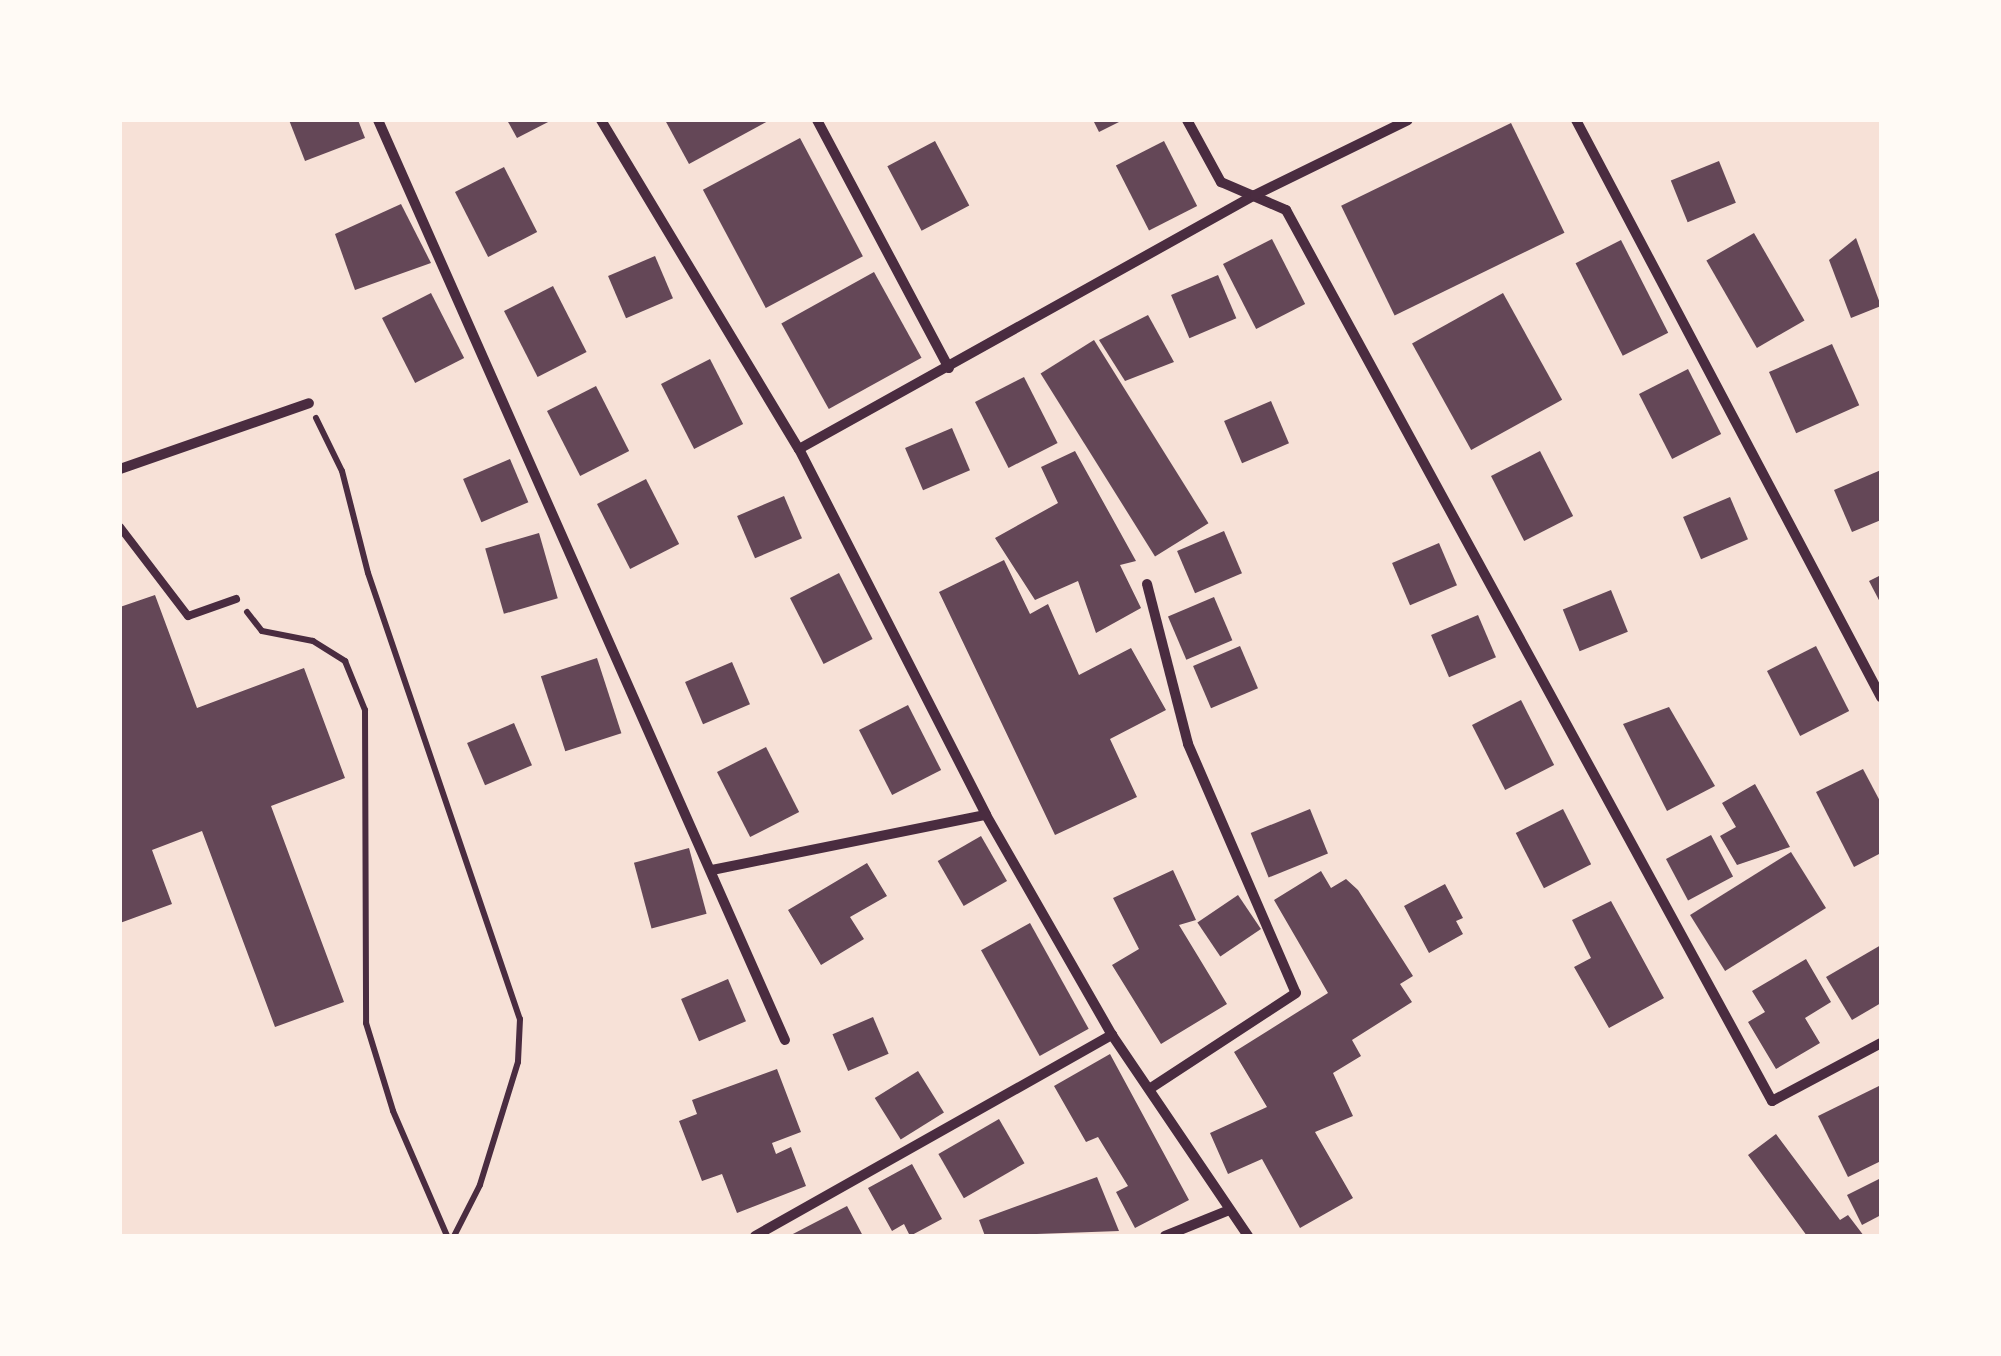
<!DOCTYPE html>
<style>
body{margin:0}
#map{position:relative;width:2001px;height:1356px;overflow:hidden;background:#f7e1d7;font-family:Barlow,sans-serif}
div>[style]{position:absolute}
.building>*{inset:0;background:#644757;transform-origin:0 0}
.path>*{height:6px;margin:-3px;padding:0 3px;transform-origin:3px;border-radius:3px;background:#4a2c40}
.service>*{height:8px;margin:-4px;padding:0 4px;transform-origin:4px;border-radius:4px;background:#4a2c40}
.minor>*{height:10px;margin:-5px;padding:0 5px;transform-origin:5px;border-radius:5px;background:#4a2c40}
span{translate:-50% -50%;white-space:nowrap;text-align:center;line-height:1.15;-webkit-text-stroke:8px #fffaf5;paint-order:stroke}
.frame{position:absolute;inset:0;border:122px solid #fffaf5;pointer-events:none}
</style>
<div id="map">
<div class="building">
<i style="clip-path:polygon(289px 120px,358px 120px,365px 138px,305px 161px)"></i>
<i style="clip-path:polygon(507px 120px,552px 120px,517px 138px)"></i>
<i style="clip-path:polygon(665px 120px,770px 120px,689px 164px)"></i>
<i style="clip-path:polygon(1093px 120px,1123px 120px,1099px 132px)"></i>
<i style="left:1511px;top:123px;width:122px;height:189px;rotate:64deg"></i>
<i style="left:800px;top:138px;width:134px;height:110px;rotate:62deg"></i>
<i style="left:935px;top:141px;width:73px;height:54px;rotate:62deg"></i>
<i style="left:1164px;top:141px;width:73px;height:54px;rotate:63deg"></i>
<i style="left:1719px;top:161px;width:45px;height:52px;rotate:68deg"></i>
<i style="left:504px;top:167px;width:73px;height:55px;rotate:63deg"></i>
<i style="clip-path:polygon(401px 204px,431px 263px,355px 290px,335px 234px)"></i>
<i style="left:1754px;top:233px;width:101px;height:55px;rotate:60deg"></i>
<i style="clip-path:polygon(1856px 238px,1881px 306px,1851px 318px,1829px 260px)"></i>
<i style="left:1272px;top:239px;width:73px;height:55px;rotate:63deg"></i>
<i style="left:1621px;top:240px;width:104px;height:51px;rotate:63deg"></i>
<i style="left:655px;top:256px;width:46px;height:51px;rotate:67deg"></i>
<i style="left:874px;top:272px;width:98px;height:106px;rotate:61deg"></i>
<i style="left:1218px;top:275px;width:47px;height:51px;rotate:67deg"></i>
<i style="left:553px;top:286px;width:74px;height:55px;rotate:63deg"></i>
<i style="left:431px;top:293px;width:73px;height:55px;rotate:63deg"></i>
<i style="left:1503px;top:293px;width:122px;height:104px;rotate:61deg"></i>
<i style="clip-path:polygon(1148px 315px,1174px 362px,1125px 381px,1099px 340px)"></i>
<i style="left:1094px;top:340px;width:216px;height:63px;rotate:58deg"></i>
<i style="left:1832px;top:344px;width:67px;height:69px;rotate:66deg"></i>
<i style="left:710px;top:359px;width:73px;height:55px;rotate:63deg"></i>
<i style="left:1688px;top:369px;width:73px;height:55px;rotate:63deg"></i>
<i style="left:1024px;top:377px;width:74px;height:55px;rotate:63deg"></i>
<i style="left:596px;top:386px;width:73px;height:55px;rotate:63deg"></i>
<i style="left:1271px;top:401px;width:46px;height:51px;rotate:67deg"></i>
<i style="left:952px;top:428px;width:46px;height:51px;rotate:67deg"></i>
<i style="clip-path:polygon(1075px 451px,1136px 561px,1120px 565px,1141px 608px,1096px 633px,1078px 581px,1035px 600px,995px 538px,1058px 503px,1041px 467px)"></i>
<i style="left:1540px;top:451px;width:73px;height:55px;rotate:63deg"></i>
<i style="left:510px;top:459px;width:47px;height:51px;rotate:67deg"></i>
<i style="clip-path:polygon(1881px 470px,1881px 520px,1852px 532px,1834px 490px)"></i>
<i style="left:646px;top:479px;width:73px;height:55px;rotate:63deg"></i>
<i style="left:784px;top:496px;width:46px;height:51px;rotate:67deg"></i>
<i style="left:1730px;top:497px;width:46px;height:51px;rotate:67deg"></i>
<i style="left:1224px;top:531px;width:46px;height:51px;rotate:67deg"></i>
<i style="left:539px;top:533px;width:68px;height:56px;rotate:74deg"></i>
<i style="left:1439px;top:543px;width:46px;height:51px;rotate:67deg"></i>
<i style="clip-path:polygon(1004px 560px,1030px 614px,1048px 604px,1079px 675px,1131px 648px,1166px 710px,1110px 739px,1137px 797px,1055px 835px,939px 592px)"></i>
<i style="left:839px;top:573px;width:74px;height:55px;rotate:63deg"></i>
<i style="clip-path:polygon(1881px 575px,1881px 604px,1869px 581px)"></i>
<i style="left:1611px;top:590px;width:45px;height:52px;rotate:68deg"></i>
<i style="clip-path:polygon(155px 595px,197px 708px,304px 668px,345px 778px,271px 806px,344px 1002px,275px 1027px,202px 831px,152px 850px,172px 904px,120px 923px,120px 607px)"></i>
<i style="left:1214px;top:597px;width:47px;height:50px;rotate:67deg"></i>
<i style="left:1478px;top:615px;width:46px;height:51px;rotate:67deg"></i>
<i style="left:1240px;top:646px;width:46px;height:51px;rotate:67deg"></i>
<i style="left:1816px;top:646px;width:73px;height:55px;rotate:63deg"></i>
<i style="left:597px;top:658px;width:79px;height:59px;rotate:72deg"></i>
<i style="left:732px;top:662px;width:46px;height:51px;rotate:67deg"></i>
<i style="left:1521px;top:700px;width:73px;height:55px;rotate:63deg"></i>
<i style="left:908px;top:705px;width:73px;height:55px;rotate:63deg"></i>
<i style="clip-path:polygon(1669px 707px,1715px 786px,1667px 811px,1623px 724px)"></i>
<i style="left:514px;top:723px;width:46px;height:51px;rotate:67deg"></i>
<i style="left:766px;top:747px;width:73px;height:55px;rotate:63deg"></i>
<i style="clip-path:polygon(1863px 769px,1881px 803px,1881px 853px,1854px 867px,1816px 792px)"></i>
<i style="clip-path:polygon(1755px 784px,1790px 847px,1737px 865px,1720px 836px,1736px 827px,1722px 803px)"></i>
<i style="left:1310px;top:809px;width:48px;height:64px;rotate:68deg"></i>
<i style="left:1563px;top:809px;width:62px;height:53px;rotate:63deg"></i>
<i style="left:1711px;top:835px;width:47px;height:51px;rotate:62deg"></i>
<i style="left:981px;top:836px;width:52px;height:50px;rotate:60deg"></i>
<i style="left:689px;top:848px;width:68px;height:57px;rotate:75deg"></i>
<i style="left:1791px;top:852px;width:66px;height:119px;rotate:58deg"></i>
<i style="clip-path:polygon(867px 863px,887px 896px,850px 917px,864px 939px,821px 965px,788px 910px)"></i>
<i style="clip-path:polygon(1173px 870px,1196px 920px,1179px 925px,1227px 1004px,1161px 1044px,1112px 965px,1139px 949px,1113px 898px)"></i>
<i style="clip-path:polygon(1321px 871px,1331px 888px,1346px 879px,1358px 890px,1413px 976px,1400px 984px,1412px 1002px,1352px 1040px,1361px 1056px,1333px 1073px,1353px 1116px,1315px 1132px,1353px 1198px,1300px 1228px,1262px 1159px,1228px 1174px,1210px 1133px,1267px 1107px,1234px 1052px,1328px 993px,1274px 900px)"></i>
<i style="clip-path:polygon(1445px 884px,1463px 918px,1456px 921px,1463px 934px,1429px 953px,1404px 906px)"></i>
<i style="left:1238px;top:895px;width:41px;height:49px;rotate:56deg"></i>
<i style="clip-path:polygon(1611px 901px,1664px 998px,1609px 1028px,1574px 967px,1591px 958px,1572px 920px)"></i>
<i style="left:1030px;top:923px;width:121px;height:56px;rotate:61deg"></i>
<i style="clip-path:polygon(1881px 945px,1881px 1003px,1852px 1020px,1826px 977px)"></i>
<i style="clip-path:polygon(1806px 959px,1831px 1002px,1805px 1018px,1820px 1043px,1776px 1069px,1748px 1022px,1765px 1012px,1752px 991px)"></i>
<i style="left:728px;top:979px;width:46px;height:51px;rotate:67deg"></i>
<i style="left:873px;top:1017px;width:40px;height:44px;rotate:67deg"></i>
<i style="clip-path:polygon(1110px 1054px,1189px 1200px,1135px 1228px,1116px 1192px,1128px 1186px,1098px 1137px,1086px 1142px,1054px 1086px)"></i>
<i style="clip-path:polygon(777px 1069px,801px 1132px,772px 1143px,776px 1154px,791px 1147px,806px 1186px,737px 1213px,722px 1174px,702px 1181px,679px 1121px,697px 1114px,692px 1100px)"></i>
<i style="left:918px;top:1071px;width:49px;height:51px;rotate:58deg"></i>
<i style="clip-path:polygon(1881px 1085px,1881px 1161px,1848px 1177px,1818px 1116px)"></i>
<i style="left:999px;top:1119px;width:51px;height:70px;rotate:60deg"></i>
<i style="clip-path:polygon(1776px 1134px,1840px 1220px,1848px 1215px,1864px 1236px,1807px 1236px,1748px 1155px)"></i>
<i style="clip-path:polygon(912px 1164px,942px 1219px,910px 1236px,904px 1224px,892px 1231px,868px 1188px)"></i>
<i style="clip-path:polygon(1097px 1177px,1119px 1231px,985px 1236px,979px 1220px)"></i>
<i style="clip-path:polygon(1881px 1178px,1881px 1215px,1862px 1225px,1847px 1195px)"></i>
<i style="clip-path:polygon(847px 1206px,863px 1236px,789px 1236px)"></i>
</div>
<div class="path">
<i style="left:316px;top:418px;width:59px;rotate:63.9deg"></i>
<i style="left:342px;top:471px;width:105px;rotate:75.7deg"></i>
<i style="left:368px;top:573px;width:471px;rotate:71.2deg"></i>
<i style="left:520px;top:1019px;width:43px;rotate:92.7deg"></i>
<i style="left:518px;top:1062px;width:129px;rotate:107.2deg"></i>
<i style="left:480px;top:1185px;width:57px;rotate:117deg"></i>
<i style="left:247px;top:612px;width:24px;rotate:52deg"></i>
<i style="left:262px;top:631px;width:52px;rotate:11.1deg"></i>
<i style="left:313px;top:641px;width:38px;rotate:32deg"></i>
<i style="left:345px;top:661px;width:53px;rotate:67.8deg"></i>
<i style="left:365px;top:710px;width:313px;rotate:89.8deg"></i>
<i style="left:366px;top:1023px;width:92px;rotate:72.9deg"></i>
<i style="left:393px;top:1111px;width:136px;rotate:66.6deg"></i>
</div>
<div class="service">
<i style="left:120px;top:527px;width:112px;rotate:52.6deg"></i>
<i style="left:188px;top:616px;width:51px;rotate:-19.5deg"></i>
</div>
<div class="minor">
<i style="left:378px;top:120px;width:1006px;rotate:66.14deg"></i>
<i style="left:601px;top:120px;width:384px;rotate:59deg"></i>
<i style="left:799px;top:449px;width:411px;rotate:62.9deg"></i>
<i style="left:986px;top:815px;width:254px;rotate:60.2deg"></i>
<i style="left:1112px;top:1035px;width:243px;rotate:55.9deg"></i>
<i style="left:817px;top:120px;width:281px;rotate:62deg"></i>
<i style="left:1187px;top:120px;width:71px;rotate:61.3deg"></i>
<i style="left:1221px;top:182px;width:71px;rotate:23.3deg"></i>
<i style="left:1286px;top:210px;width:1015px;rotate:61.39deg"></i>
<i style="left:1772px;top:1101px;width:123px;rotate:-28deg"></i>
<i style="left:1576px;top:120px;width:653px;rotate:62.14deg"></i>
<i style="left:799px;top:449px;width:522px;rotate:-29.12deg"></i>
<i style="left:1255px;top:195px;width:170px;rotate:-26.1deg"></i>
<i style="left:120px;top:469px;width:200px;rotate:-19.2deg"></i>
<i style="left:1147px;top:584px;width:165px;rotate:75.6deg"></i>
<i style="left:1188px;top:744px;width:271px;rotate:66.6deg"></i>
<i style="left:1296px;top:993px;width:173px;rotate:146.8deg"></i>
<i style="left:712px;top:870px;width:279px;rotate:-11.4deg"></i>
<i style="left:755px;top:1236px;width:410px;rotate:-29.4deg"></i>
<i style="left:1165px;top:1236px;width:67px;rotate:-22deg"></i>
</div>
<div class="frame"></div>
</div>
